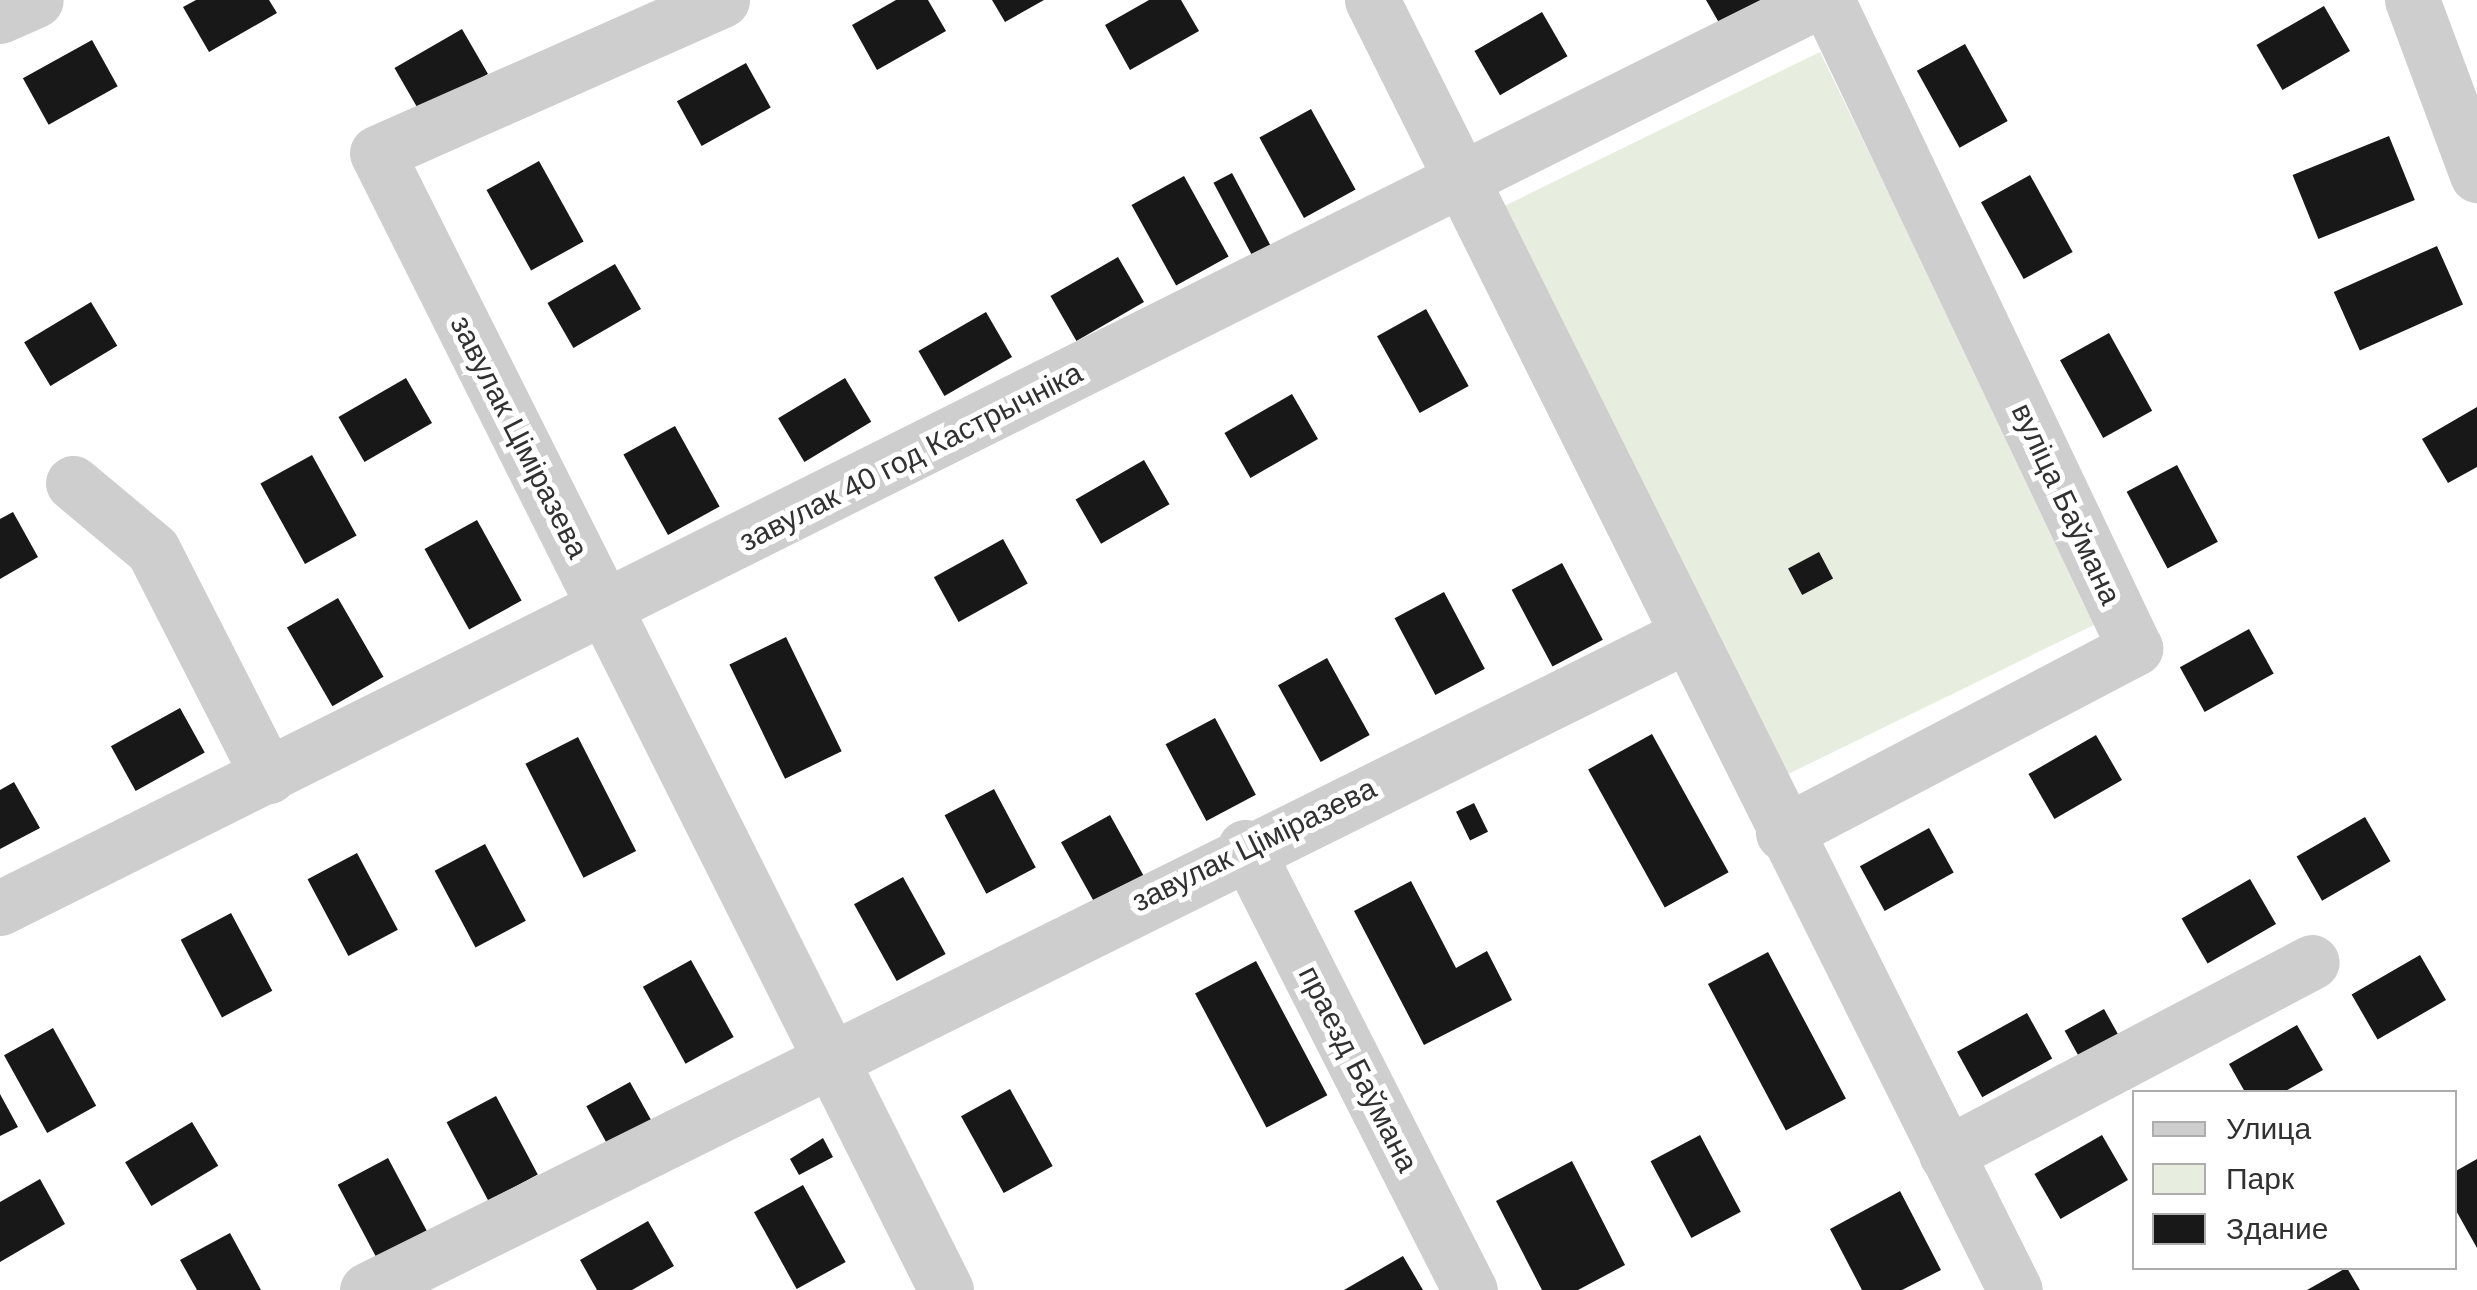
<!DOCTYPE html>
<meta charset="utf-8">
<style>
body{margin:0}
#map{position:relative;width:2477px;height:1290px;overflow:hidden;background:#fff;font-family:Arial,sans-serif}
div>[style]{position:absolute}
.green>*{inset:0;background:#e7eee0;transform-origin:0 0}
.building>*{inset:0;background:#181818;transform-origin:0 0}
.minor>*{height:55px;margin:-27.5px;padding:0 27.5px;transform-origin:27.5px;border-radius:27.5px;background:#cecece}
span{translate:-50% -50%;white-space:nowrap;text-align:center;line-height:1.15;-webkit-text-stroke:10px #fff;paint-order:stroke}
.street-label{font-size:30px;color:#313131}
.legend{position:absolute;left:2132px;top:1090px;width:325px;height:180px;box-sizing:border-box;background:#fff;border:2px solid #adadad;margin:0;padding:12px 18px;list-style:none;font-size:30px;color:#313131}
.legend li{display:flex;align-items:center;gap:20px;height:50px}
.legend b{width:50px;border:2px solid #adadad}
</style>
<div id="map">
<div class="green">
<i style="left:1820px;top:52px;width:635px;height:352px;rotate:64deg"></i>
</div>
<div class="building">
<i style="clip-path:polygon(196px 0,269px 0,277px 13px,209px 52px,183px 7px)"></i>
<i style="clip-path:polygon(896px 0,928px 0,946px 31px,877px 70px,852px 25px)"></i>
<i style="clip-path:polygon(992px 0,1044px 0,1005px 22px)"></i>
<i style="clip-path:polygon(1149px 0,1181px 0,1199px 31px,1130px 70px,1105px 25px)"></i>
<i style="clip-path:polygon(1706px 0,1772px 0,1722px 28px)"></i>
<i style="left:2324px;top:6px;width:52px;height:78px;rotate:60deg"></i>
<i style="left:1542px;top:12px;width:51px;height:78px;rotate:60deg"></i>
<i style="left:462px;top:29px;width:52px;height:78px;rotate:60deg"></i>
<i style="left:92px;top:40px;width:53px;height:79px;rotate:61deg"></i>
<i style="left:1965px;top:44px;width:88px;height:55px;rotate:61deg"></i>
<i style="left:746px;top:63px;width:51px;height:79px;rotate:61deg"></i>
<i style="left:1311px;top:109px;width:92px;height:59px;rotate:61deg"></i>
<i style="left:2389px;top:136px;width:69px;height:104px;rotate:68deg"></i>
<i style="left:539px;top:161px;width:92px;height:60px;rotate:61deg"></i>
<i style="left:1232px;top:173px;width:97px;height:21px;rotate:62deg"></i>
<i style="left:2030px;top:175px;width:88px;height:56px;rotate:61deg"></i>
<i style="left:1184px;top:176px;width:92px;height:60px;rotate:61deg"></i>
<i style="left:2437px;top:246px;width:64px;height:113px;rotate:66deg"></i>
<i style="left:1118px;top:257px;width:52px;height:78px;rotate:60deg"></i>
<i style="left:615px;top:264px;width:52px;height:78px;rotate:60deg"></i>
<i style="left:91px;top:302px;width:51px;height:78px;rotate:59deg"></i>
<i style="left:1426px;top:309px;width:88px;height:56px;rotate:61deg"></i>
<i style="left:986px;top:312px;width:52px;height:78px;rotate:60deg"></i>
<i style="left:2109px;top:333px;width:89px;height:56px;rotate:61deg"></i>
<i style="left:406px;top:378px;width:52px;height:78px;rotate:60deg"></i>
<i style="left:845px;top:378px;width:51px;height:78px;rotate:59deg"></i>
<i style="left:1292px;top:394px;width:52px;height:78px;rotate:60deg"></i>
<i style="clip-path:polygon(2477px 407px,2477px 467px,2448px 483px,2422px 439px)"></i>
<i style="left:675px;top:426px;width:92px;height:59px;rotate:61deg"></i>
<i style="left:312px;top:455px;width:92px;height:59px;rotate:61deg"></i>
<i style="left:1144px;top:460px;width:51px;height:79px;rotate:60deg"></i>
<i style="left:2177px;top:465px;width:87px;height:57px;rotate:62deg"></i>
<i style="clip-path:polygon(13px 512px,38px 557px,0 579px,0 519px)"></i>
<i style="left:477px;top:520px;width:92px;height:60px;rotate:61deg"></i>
<i style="left:1003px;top:539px;width:51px;height:79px;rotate:61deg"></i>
<i style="left:1819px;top:552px;width:30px;height:35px;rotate:62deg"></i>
<i style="left:1562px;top:563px;width:87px;height:57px;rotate:62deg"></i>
<i style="left:1444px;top:592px;width:87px;height:56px;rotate:62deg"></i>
<i style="left:338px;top:598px;width:91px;height:59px;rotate:60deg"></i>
<i style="left:2249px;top:629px;width:51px;height:79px;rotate:61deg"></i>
<i style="left:786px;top:637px;width:127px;height:63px;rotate:64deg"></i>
<i style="left:1327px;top:658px;width:88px;height:56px;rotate:61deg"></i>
<i style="left:180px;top:708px;width:51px;height:79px;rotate:61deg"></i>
<i style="left:1215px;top:718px;width:87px;height:56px;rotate:62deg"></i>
<i style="left:1652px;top:734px;width:158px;height:73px;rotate:61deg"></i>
<i style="left:2096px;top:735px;width:52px;height:78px;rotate:60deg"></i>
<i style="left:578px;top:737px;width:128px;height:59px;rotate:63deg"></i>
<i style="clip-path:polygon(14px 782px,40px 828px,0 849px,0 790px)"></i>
<i style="left:994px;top:789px;width:89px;height:56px;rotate:62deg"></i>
<i style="left:1474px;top:803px;width:32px;height:20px;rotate:64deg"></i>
<i style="left:1110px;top:815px;width:88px;height:56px;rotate:61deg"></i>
<i style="left:2365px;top:817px;width:51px;height:79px;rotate:60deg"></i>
<i style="left:1929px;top:828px;width:51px;height:79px;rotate:61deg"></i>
<i style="left:485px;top:844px;width:87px;height:57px;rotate:62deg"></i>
<i style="left:357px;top:853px;width:87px;height:56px;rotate:62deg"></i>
<i style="left:903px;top:877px;width:88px;height:56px;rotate:61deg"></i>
<i style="left:2250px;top:879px;width:52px;height:79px;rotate:60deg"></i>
<i style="clip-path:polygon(1411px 881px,1456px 968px,1487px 951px,1512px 1000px,1424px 1045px,1354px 911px)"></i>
<i style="left:231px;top:913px;width:88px;height:57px;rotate:62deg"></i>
<i style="left:1768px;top:952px;width:166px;height:68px;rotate:62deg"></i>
<i style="left:2420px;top:955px;width:52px;height:79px;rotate:60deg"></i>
<i style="left:691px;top:960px;width:88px;height:55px;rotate:61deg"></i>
<i style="left:1256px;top:961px;width:152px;height:69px;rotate:62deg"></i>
<i style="left:2104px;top:1009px;width:37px;height:45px;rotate:61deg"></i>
<i style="left:2027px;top:1013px;width:52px;height:80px;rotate:61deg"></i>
<i style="clip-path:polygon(2297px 1025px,2323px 1070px,2284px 1092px,2245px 1092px,2229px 1064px)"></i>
<i style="left:53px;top:1028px;width:89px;height:56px;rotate:61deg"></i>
<i style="left:630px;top:1082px;width:57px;height:50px;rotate:61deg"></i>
<i style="left:1010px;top:1089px;width:88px;height:56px;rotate:61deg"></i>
<i style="clip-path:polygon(0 1094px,18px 1127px,0 1136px)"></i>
<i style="left:496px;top:1096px;width:89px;height:56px;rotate:62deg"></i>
<i style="left:192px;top:1122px;width:51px;height:78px;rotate:59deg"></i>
<i style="left:1700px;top:1135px;width:87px;height:56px;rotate:62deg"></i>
<i style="left:2102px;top:1135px;width:52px;height:78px;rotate:60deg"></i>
<i style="clip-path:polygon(823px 1138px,833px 1157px,799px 1175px,790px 1159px)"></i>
<i style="left:388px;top:1158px;width:87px;height:57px;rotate:62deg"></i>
<i style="clip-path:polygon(2477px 1159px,2477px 1248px,2454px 1207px,2454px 1172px)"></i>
<i style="clip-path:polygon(1572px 1161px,1625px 1265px,1578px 1290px,1542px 1290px,1496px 1201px)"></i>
<i style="clip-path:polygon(40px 1179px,65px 1224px,0 1262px,0 1202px)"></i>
<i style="left:803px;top:1185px;width:88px;height:56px;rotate:61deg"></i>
<i style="clip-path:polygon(1900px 1191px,1941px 1270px,1902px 1290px,1862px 1290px,1830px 1229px)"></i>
<i style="clip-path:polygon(648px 1221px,674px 1266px,632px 1290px,597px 1290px,580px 1260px)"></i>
<i style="clip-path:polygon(230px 1233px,261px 1290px,197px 1290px,180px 1260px)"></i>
<i style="clip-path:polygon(1403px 1256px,1423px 1290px,1344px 1290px)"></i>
<i style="clip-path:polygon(2347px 1268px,2360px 1290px,2307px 1290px,2346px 1268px)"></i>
</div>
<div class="minor">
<i style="left:722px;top:0;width:377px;rotate:156.1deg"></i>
<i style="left:377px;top:153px;width:1271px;rotate:63.41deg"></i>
<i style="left:1372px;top:0;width:1441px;rotate:63.51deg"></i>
<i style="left:2412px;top:0;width:187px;rotate:69.6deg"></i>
<i style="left:0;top:16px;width:39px;rotate:-24deg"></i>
<i style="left:73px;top:483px;width:104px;rotate:39.9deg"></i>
<i style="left:153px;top:550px;width:254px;rotate:63deg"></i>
<i style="left:1783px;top:833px;width:398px;rotate:-27.7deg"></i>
<i style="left:2135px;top:648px;width:717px;rotate:-115.42deg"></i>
<i style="left:1245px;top:847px;width:497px;rotate:63.1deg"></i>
<i style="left:0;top:908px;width:2034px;rotate:-26.51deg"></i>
<i style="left:1946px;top:1154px;width:413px;rotate:-27.7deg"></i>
<i style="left:367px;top:1290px;width:1469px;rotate:-26.39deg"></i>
</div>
<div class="street-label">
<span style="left:519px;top:437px;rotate:63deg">завулак Ціміразева</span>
<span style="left:911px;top:457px;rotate:-27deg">завулак 40 год Кастрычніка</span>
<span style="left:2066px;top:504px;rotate:65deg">вуліца Баўмана</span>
<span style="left:1254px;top:845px;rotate:-26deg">завулак Ціміразева</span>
<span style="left:1358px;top:1069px;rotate:63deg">праезд Баўмана</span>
</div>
<ul class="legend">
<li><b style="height:12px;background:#cecece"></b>Улица</li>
<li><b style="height:28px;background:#e7eee0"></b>Парк</li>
<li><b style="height:28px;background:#181818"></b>Здание</li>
</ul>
</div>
